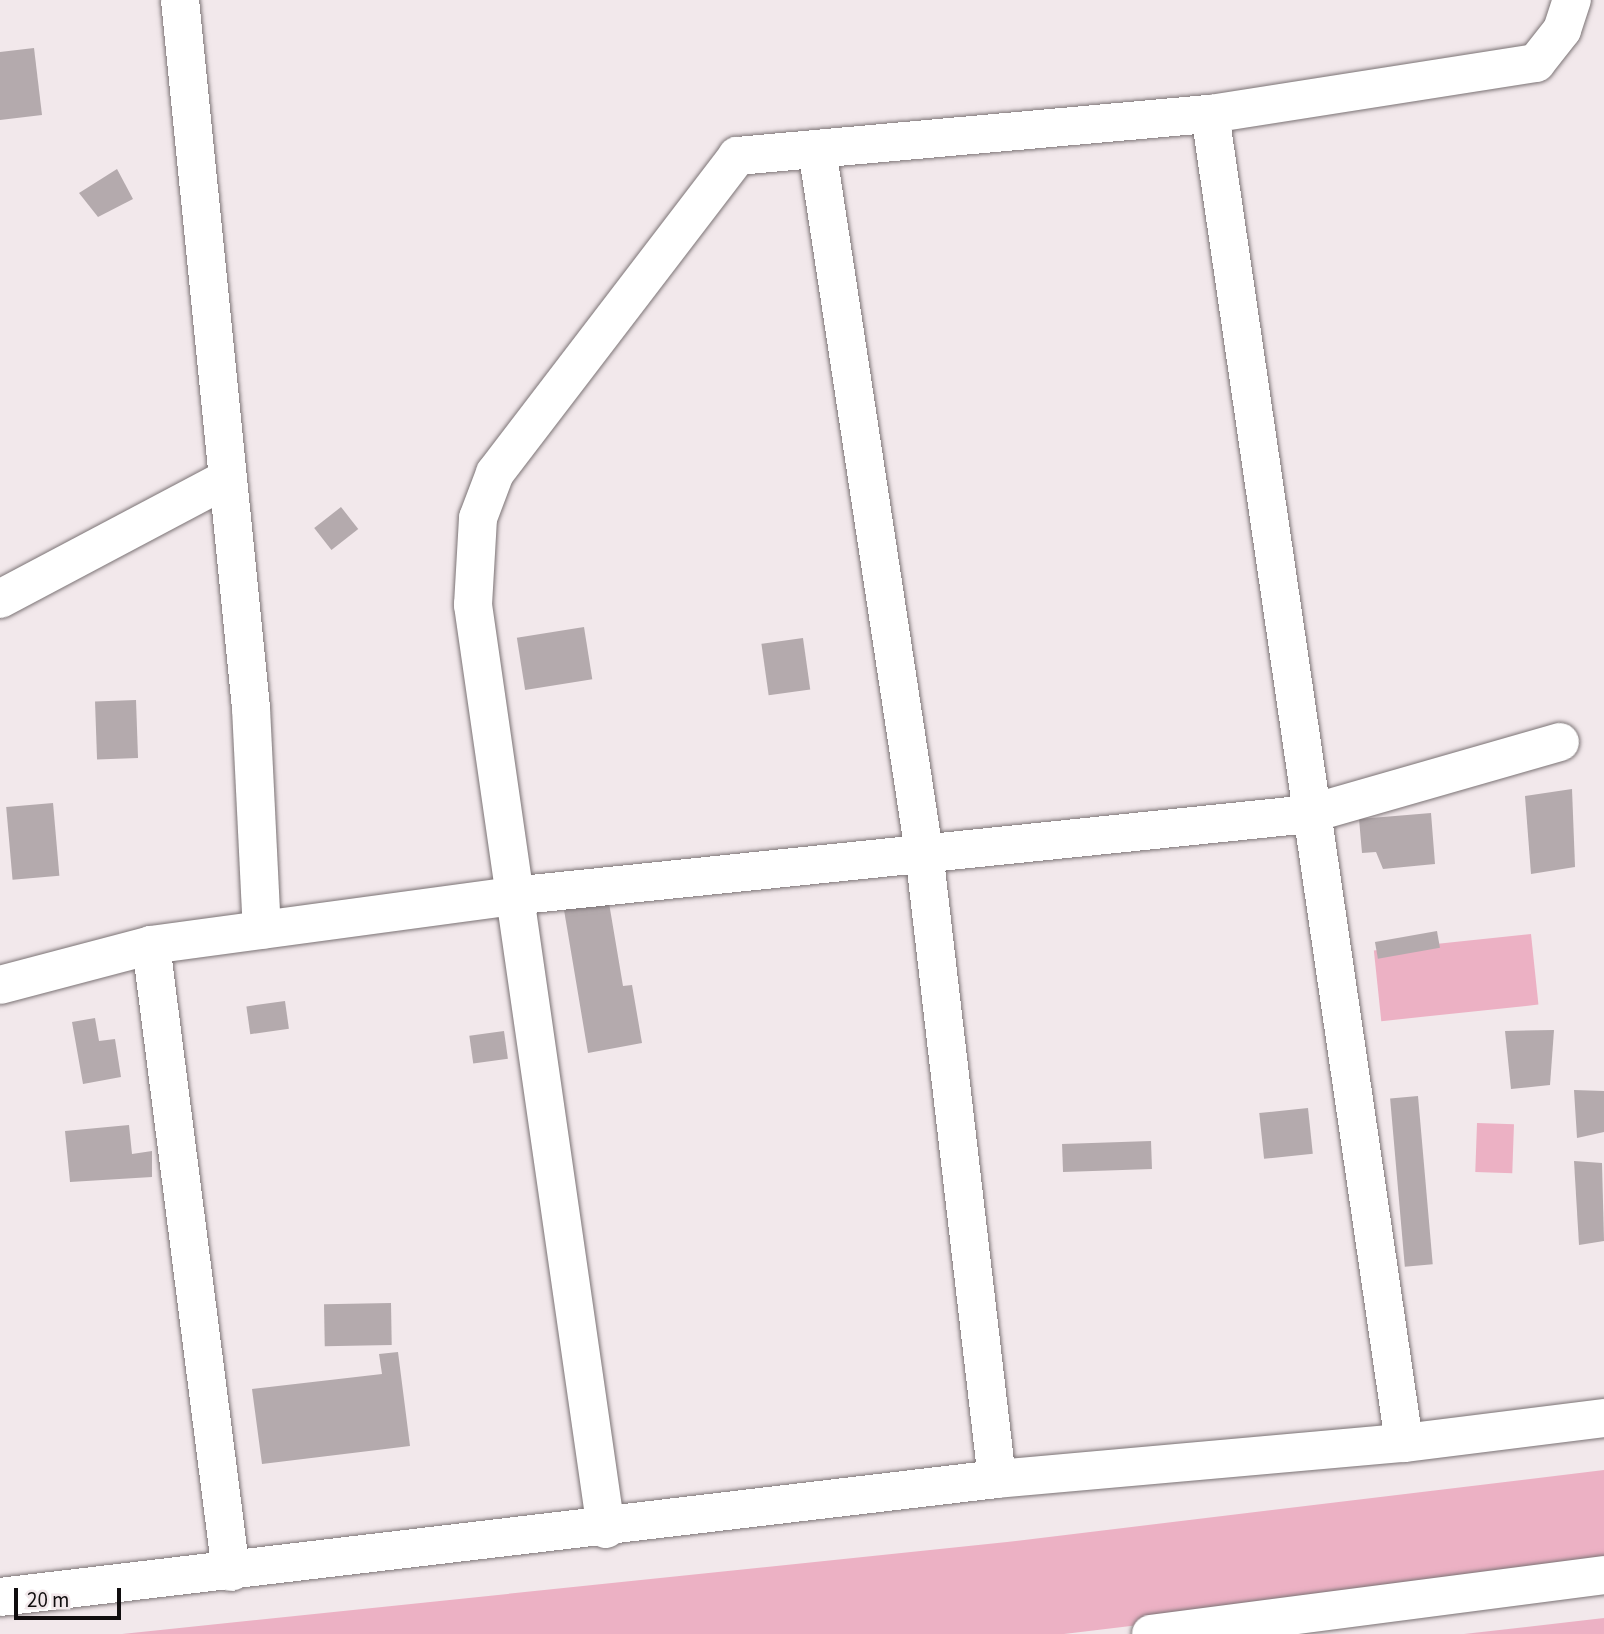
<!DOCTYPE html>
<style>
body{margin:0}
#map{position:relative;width:1604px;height:1634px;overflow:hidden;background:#f2e8eb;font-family:"Source Sans 3",sans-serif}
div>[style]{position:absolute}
.green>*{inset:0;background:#ecb1c4;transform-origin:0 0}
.building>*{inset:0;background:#b4aaad;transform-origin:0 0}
.roads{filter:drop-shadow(0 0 2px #7b7375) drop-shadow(0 0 2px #7b7375)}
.minor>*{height:38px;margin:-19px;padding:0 19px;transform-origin:19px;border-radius:19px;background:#fff}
span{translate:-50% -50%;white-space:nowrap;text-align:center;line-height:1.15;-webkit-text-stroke:5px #f2e8eb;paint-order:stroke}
.scale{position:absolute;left:14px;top:1588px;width:107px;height:32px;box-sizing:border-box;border:4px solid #100d0e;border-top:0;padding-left:9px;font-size:21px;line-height:24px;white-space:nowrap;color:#100d0e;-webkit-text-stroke:5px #f2e8eb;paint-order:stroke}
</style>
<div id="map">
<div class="green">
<i style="left:1531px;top:934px;width:71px;height:158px;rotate:84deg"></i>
<i style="left:1477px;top:1123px;width:37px;height:49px;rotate:2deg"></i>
<i style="clip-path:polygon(1604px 1470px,1604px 1569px,1064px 1634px,122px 1634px,1007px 1542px)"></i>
<i style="clip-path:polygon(1604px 1618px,1604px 1634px,1464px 1634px)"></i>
</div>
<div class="building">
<i style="clip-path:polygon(34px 48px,42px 115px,0 120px,0 52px)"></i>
<i style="clip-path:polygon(117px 169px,133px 199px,98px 217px,79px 193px)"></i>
<i style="left:341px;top:507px;width:28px;height:34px;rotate:52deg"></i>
<i style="left:584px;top:627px;width:53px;height:68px;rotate:81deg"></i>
<i style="left:803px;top:638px;width:52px;height:42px;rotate:82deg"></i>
<i style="left:136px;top:700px;width:58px;height:41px;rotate:88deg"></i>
<i style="clip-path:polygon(1572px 789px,1575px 867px,1531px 874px,1525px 796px)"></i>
<i style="left:53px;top:803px;width:73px;height:47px;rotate:85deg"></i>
<i style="clip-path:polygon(1431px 813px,1435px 864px,1383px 869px,1376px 852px,1362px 853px,1359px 819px)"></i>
<i style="clip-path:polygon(608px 897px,623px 986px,632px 985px,642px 1043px,588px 1053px,563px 904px)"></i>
<i style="left:1437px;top:931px;width:17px;height:63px;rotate:80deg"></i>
<i style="left:285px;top:1001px;width:28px;height:39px;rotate:82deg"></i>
<i style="clip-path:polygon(95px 1018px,99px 1041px,115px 1039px,121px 1077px,83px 1084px,72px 1022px)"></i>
<i style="clip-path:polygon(1554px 1030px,1550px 1085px,1511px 1089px,1505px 1031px)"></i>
<i style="left:504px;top:1031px;width:28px;height:35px;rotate:82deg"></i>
<i style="clip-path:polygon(1574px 1090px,1604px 1091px,1604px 1132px,1577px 1138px)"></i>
<i style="left:1418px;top:1096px;width:169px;height:28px;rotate:85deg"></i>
<i style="left:1308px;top:1108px;width:46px;height:49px;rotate:84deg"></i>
<i style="clip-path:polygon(129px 1125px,132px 1154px,152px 1151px,152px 1177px,70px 1182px,65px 1131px)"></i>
<i style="left:1151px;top:1141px;width:28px;height:89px;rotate:88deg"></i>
<i style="clip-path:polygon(1574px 1161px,1602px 1163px,1604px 1241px,1579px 1245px)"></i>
<i style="left:391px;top:1303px;width:42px;height:67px;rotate:89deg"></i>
<i style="clip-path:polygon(398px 1352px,410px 1446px,262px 1464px,252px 1389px,382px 1374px,379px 1354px)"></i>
</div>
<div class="roads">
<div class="minor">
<i style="left:180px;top:0;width:712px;rotate:84.27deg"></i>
<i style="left:251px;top:708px;width:222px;rotate:87.2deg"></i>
<i style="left:1210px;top:114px;width:1343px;rotate:81.69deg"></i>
<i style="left:817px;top:149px;width:711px;rotate:81.35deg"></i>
<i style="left:924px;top:852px;width:631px;rotate:83.36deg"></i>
<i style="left:0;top:599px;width:255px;rotate:-27.9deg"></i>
<i style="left:151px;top:945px;width:632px;rotate:82.73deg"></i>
<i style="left:0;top:985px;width:156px;rotate:-14.8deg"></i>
<i style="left:151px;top:945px;width:364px;rotate:-7.7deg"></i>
<i style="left:512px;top:896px;width:801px;rotate:-5.87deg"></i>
<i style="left:1309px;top:814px;width:261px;rotate:-16deg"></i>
<i style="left:606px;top:1529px;width:934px;rotate:-98.19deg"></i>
<i style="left:473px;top:605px;width:87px;rotate:-86.7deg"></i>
<i style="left:478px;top:518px;width:48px;rotate:-69.3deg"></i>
<i style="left:495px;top:473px;width:399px;rotate:-52.6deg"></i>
<i style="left:737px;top:156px;width:475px;rotate:-5.1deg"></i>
<i style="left:1210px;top:114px;width:330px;rotate:-8.9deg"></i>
<i style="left:1536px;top:63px;width:42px;rotate:-51.8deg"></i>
<i style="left:1562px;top:30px;width:32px;rotate:-72deg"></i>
<i style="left:0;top:1597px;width:1004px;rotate:-6.75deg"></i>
<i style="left:997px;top:1479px;width:409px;rotate:-5.1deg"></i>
<i style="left:1404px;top:1443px;width:202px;rotate:-7.1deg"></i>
<i style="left:1151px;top:1634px;width:457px;rotate:-7.4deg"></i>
</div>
</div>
<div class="scale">20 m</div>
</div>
